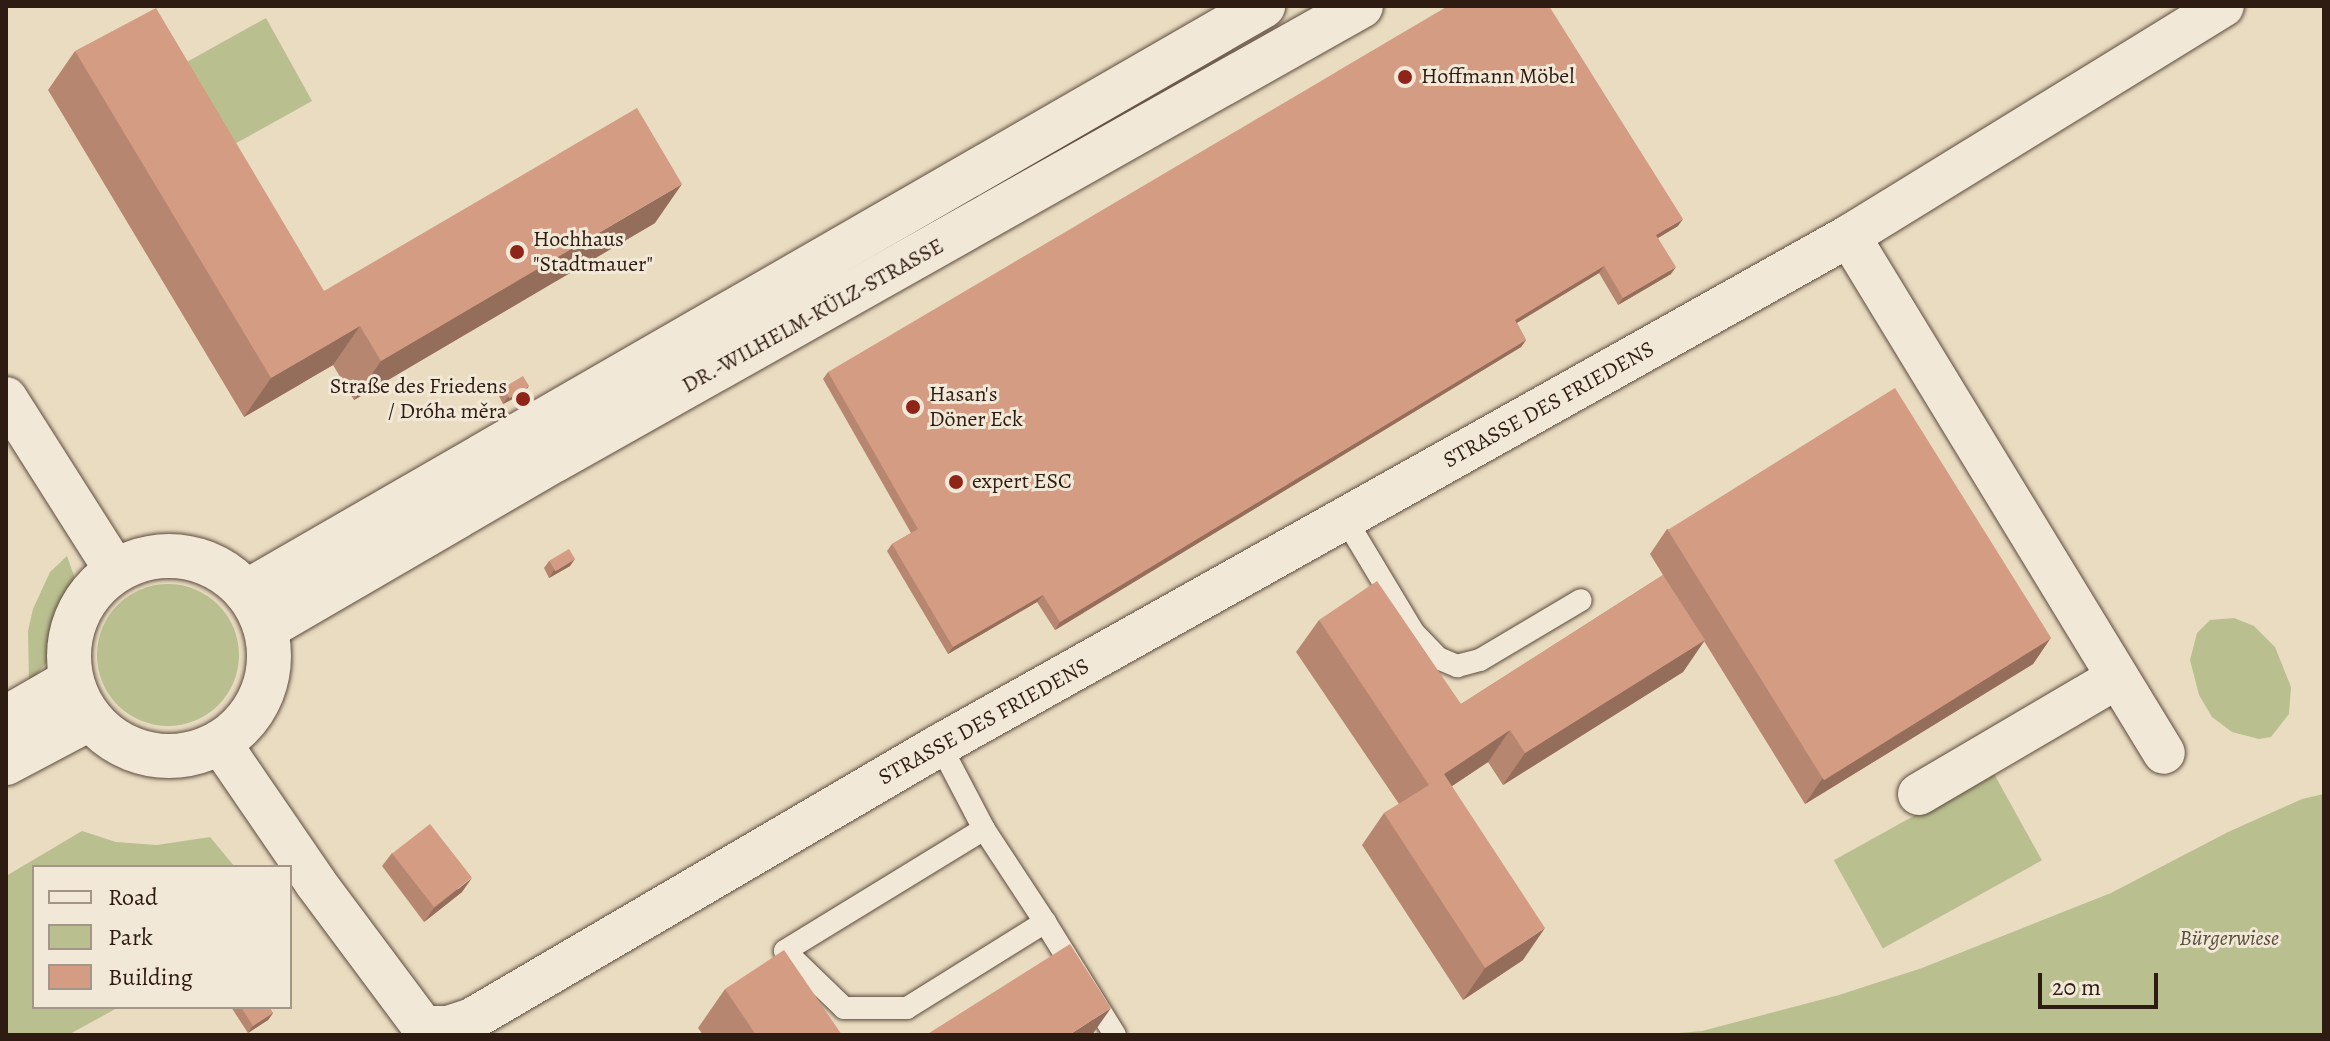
<!DOCTYPE html>
<meta charset="utf-8">
<style>
body{margin:0}
#map{position:relative;width:2330px;height:1041px;overflow:hidden;background:#e9dcc1;font-family:Alegreya,serif}
div>[style]{position:absolute}
.green>*{inset:0;background:#babf90;transform-origin:0 0}
.round{border-radius:50%}
.roads{filter:drop-shadow(0 0 2px #5d4b3e) drop-shadow(0 0 2px #5d4b3e)}
.service>*{height:22px;margin:-11px;padding:0 11px;transform-origin:11px;border-radius:11px;background:#f1e8d7}
.minor>*{height:42px;margin:-21px;padding:0 21px;transform-origin:21px;border-radius:21px;background:#f1e8d7}
.tertiary>*{height:44px;margin:-22px;padding:0 22px;transform-origin:22px;border-radius:22px;background:#f1e8d7}
.tertiary>.ring{margin:-22px;padding:0;box-sizing:content-box;background:none;border:44px solid #f1e8d7;border-radius:50%}
.wall>*{inset:0;background:#b68670}
.shaded-wall>*{inset:0;background:#946d5b}
.building>*{inset:0;background:#d49c82;transform-origin:0 0}
.dots>*{width:22px;height:22px;translate:-50% -50%;box-sizing:border-box;border:4px solid #f1e8d7;border-radius:50%}
span{translate:-50% -50%;white-space:nowrap;text-align:center;line-height:1.15;-webkit-text-stroke:6px #f1e8d7;paint-order:stroke}
.poi-label{font-size:22px;color:#2e1b12}
.left{translate:0 -50%;text-align:left}
.right{translate:-100% -50%;text-align:right}
.street-label{font-size:22px;color:#2e1b12}
.park-label{font-size:22px;color:#584c38;font-style:italic}
.frame{position:absolute;inset:0;border:8px solid #2e1b12;pointer-events:none}
.legend{position:absolute;left:32px;top:865px;width:260px;height:144px;box-sizing:border-box;background:#f1e8d7;border:2px solid #a39688;margin:0;padding:10px 14px;list-style:none;font-size:24px;color:#2e1b12}
.legend li{display:flex;align-items:center;gap:16px;height:40px}
.legend b{width:40px;border:2px solid #a39688}
.scale{position:absolute;left:2038px;top:973px;width:120px;height:36px;box-sizing:border-box;border:4px solid #2e1b12;border-top:0;padding-left:10px;font-size:24px;line-height:28px;white-space:nowrap;color:#2e1b12;-webkit-text-stroke:6px #f1e8d7;paint-order:stroke}
</style>
<div id="map">
<div class="green">
<i style="left:266px;top:18px;width:95px;height:104px;rotate:61deg"></i>
<i style="clip-path:polygon(67px 556px,74px 576px,72px 597px,54px 654px,29px 683px,28px 631px,33px 609px,50px 572px)"></i>
<i class="round" style="left:97px;top:584px;width:142px;height:142px"></i>
<i style="clip-path:polygon(2234px 618px,2254px 626px,2275px 647px,2291px 687px,2289px 714px,2271px 737px,2259px 739px,2232px 732px,2212px 717px,2199px 695px,2190px 660px,2197px 633px,2210px 620px)"></i>
<i style="left:1993px;top:772px;width:101px;height:182px;rotate:61deg"></i>
<i style="clip-path:polygon(2324px 794px,2324px 1035px,1656px 1035px,1702px 1031px,1839px 995px,1922px 968px,2111px 893px,2228px 832px,2302px 799px)"></i>
<i style="clip-path:polygon(82px 831px,116px 842px,157px 845px,210px 837px,235px 867px,34px 867px,34px 1007px,119px 1007px,68px 1035px,6px 1035px,6px 876px)"></i>
</div>
<div class="roads">
<div class="service">
<i style="left:1346px;top:520px;width:132px;rotate:59deg"></i>
<i style="left:1414px;top:633px;width:35px;rotate:46deg"></i>
<i style="left:1438px;top:658px;width:21px;rotate:23deg"></i>
<i style="left:1457px;top:666px;width:24px;rotate:-15deg"></i>
<i style="left:1480px;top:660px;width:117px;rotate:-30.7deg"></i>
<i style="left:940px;top:745px;width:95px;rotate:62.4deg"></i>
<i style="left:984px;top:829px;width:233px;rotate:148.5deg"></i>
<i style="left:785px;top:951px;width:82px;rotate:44deg"></i>
<i style="left:844px;top:1008px;width:63px"></i>
<i style="left:907px;top:1008px;width:163px;rotate:-31.9deg"></i>
<i style="left:1045px;top:922px;width:111px;rotate:-123.3deg"></i>
<i style="left:1045px;top:922px;width:133px;rotate:58.2deg"></i>
</div>
<div class="minor">
<i style="left:1849px;top:236px;width:605px;rotate:58.65deg"></i>
<i style="left:6px;top:398px;width:204px;rotate:57.6deg"></i>
<i style="left:220px;top:743px;width:168px;rotate:55.6deg"></i>
<i style="left:315px;top:882px;width:181px;rotate:53.3deg"></i>
<i style="left:423px;top:1027px;width:25px"></i>
<i style="left:448px;top:1027px;width:25px;rotate:-18deg"></i>
<i style="left:472px;top:1019px;width:542px;rotate:-30.35deg"></i>
<i style="left:940px;top:745px;width:1042px;rotate:-29.25deg"></i>
<i style="left:1849px;top:236px;width:439px;rotate:-31.6deg"></i>
<i style="left:1919px;top:794px;width:229px;rotate:-30.4deg"></i>
</div>
<div class="tertiary">
<i class="ring" style="left:69px;top:556px;width:156px;height:156px"></i>
<i style="left:246px;top:592px;width:1174px;rotate:-29.95deg"></i>
<i style="left:266px;top:628px;width:334px;rotate:-30.2deg"></i>
<i style="left:555px;top:460px;width:925px;rotate:-29.39deg"></i>
<i style="left:6px;top:718px;width:74px;rotate:-30deg"></i>
<i style="left:6px;top:763px;width:94px;rotate:-27.9deg"></i>
</div>
</div>
<div class="wall">
<i style="clip-path:polygon(75px 51px,324px 291px,655px 223px,354px 400px,333px 365px,244px 417px,48px 90px)"></i>
<i style="clip-path:polygon(1678px 226px,1658px 238px,1671px 274px,1618px 305px,1599px 273px,1517px 323px,1526px 340px,1521px 347px,1055px 630px,1037px 602px,948px 654px,887px 551px,892px 544px,911px 533px,823px 379px,828px 372px)"></i>
<i style="clip-path:polygon(503px 387px,524px 393px,503px 404px,498px 394px)"></i>
<i style="clip-path:polygon(1667px 529px,2050px 639px,2033px 664px,1805px 804px,1704px 641px,1683px 672px,1503px 785px,1488px 762px,1452px 786px,1523px 960px,1463px 1000px,1362px 845px,1384px 813px,1399px 804px,1296px 652px,1319px 620px,1461px 704px,1663px 575px,1650px 554px)"></i>
<i style="clip-path:polygon(549px 561px,570px 566px,549px 578px,544px 568px)"></i>
<i style="clip-path:polygon(392px 853px,462px 892px,424px 922px,382px 866px)"></i>
<i style="clip-path:polygon(725px 989px,842px 1035px,703px 1035px,698px 1028px)"></i>
<i style="clip-path:polygon(231px 1007px,269px 1007px,273px 1013px,268px 1020px,248px 1033px)"></i>
</div>
<div class="shaded-wall">
<i style="clip-path:polygon(682px 184px,655px 223px,354px 400px,381px 361px)"></i>
<i style="clip-path:polygon(1683px 219px,1678px 226px,1651px 242px,1656px 235px)"></i>
<i style="clip-path:polygon(1604px 266px,1599px 273px,1510px 327px,1515px 320px)"></i>
<i style="clip-path:polygon(1676px 267px,1671px 274px,1618px 305px,1623px 298px)"></i>
<i style="clip-path:polygon(360px 326px,333px 365px,244px 417px,271px 378px)"></i>
<i style="clip-path:polygon(1526px 340px,1521px 347px,1055px 630px,1060px 622px)"></i>
<i style="clip-path:polygon(529px 386px,524px 393px,503px 404px,508px 397px)"></i>
<i style="clip-path:polygon(575px 559px,570px 566px,549px 578px,554px 570px)"></i>
<i style="clip-path:polygon(1043px 595px,1037px 602px,948px 654px,953px 647px)"></i>
<i style="clip-path:polygon(2050px 639px,2033px 664px,1805px 804px,1822px 779px)"></i>
<i style="clip-path:polygon(1705px 640px,1683px 672px,1503px 785px,1525px 753px)"></i>
<i style="clip-path:polygon(1510px 730px,1488px 762px,1422px 806px,1444px 774px)"></i>
<i style="clip-path:polygon(472px 878px,462px 892px,424px 922px,434px 908px)"></i>
<i style="clip-path:polygon(1545px 928px,1523px 960px,1463px 1000px,1485px 968px)"></i>
<i style="clip-path:polygon(1111px 1008px,1092px 1035px,1069px 1035px)"></i>
<i style="clip-path:polygon(273px 1013px,268px 1020px,248px 1033px,253px 1026px)"></i>
</div>
<div class="building">
<i style="clip-path:polygon(1448px 6px,1549px 6px,1683px 219px,1656px 235px,1676px 267px,1623px 298px,1604px 266px,1515px 320px,1526px 340px,1060px 622px,1043px 595px,953px 647px,892px 544px,918px 529px,828px 372px)"></i>
<i style="clip-path:polygon(156px 8px,324px 291px,637px 108px,682px 184px,381px 361px,360px 326px,271px 378px,75px 51px)"></i>
<i style="left:523px;top:376px;width:12px;height:23px;rotate:59deg"></i>
<i style="left:1895px;top:388px;width:295px;height:268px;rotate:58deg"></i>
<i style="left:569px;top:549px;width:12px;height:23px;rotate:59deg"></i>
<i style="clip-path:polygon(1663px 575px,1705px 640px,1525px 753px,1510px 730px,1444px 774px,1545px 928px,1485px 968px,1384px 813px,1429px 785px,1319px 620px,1377px 581px,1461px 704px)"></i>
<i style="left:430px;top:824px;width:68px;height:48px;rotate:52deg"></i>
<i style="clip-path:polygon(1070px 944px,1111px 1008px,1069px 1035px,926px 1035px)"></i>
<i style="clip-path:polygon(784px 950px,842px 1035px,756px 1035px,725px 989px)"></i>
<i style="clip-path:polygon(241px 1007px,269px 1007px,273px 1013px,253px 1026px)"></i>
</div>
<div class="dots">
<i style="left:1405px;top:77px;background:#8f2418"></i>
<i style="left:517px;top:252px;background:#8f2418"></i>
<i style="left:523px;top:399px;background:#8f2418"></i>
<i style="left:913px;top:407px;background:#8f2418"></i>
<i style="left:956px;top:482px;background:#8f2418"></i>
</div>
<div class="poi-label">
<span class="left" style="left:1421px;top:77px">Hoffmann Möbel</span>
<span class="left" style="left:533px;top:252px">Hochhaus<br>"Stadtmauer"</span>
<span class="right" style="left:507px;top:399px">Straße des Friedens<br>/ Dróha měra</span>
<span class="left" style="left:929px;top:407px">Hasan's<br>Döner Eck</span>
<span class="left" style="left:972px;top:482px">expert ESC</span>
</div>
<div class="street-label">
<span style="left:813px;top:316px;rotate:-29deg">DR.-WILHELM-KÜLZ-STRASSE</span>
<span style="left:1549px;top:405px;rotate:-29deg">STRASSE DES FRIEDENS</span>
<span style="left:984px;top:722px;rotate:-29deg">STRASSE DES FRIEDENS</span>
</div>
<div class="park-label">
<span style="left:2229px;top:939px">Bürgerwiese</span>
</div>
<div class="frame"></div>
<ul class="legend">
<li><b style="height:10px;background:#f1e8d7"></b>Road</li>
<li><b style="height:22px;background:#babf90"></b>Park</li>
<li><b style="height:22px;background:#d49c82"></b>Building</li>
</ul>
<div class="scale">20 m</div>
</div>
